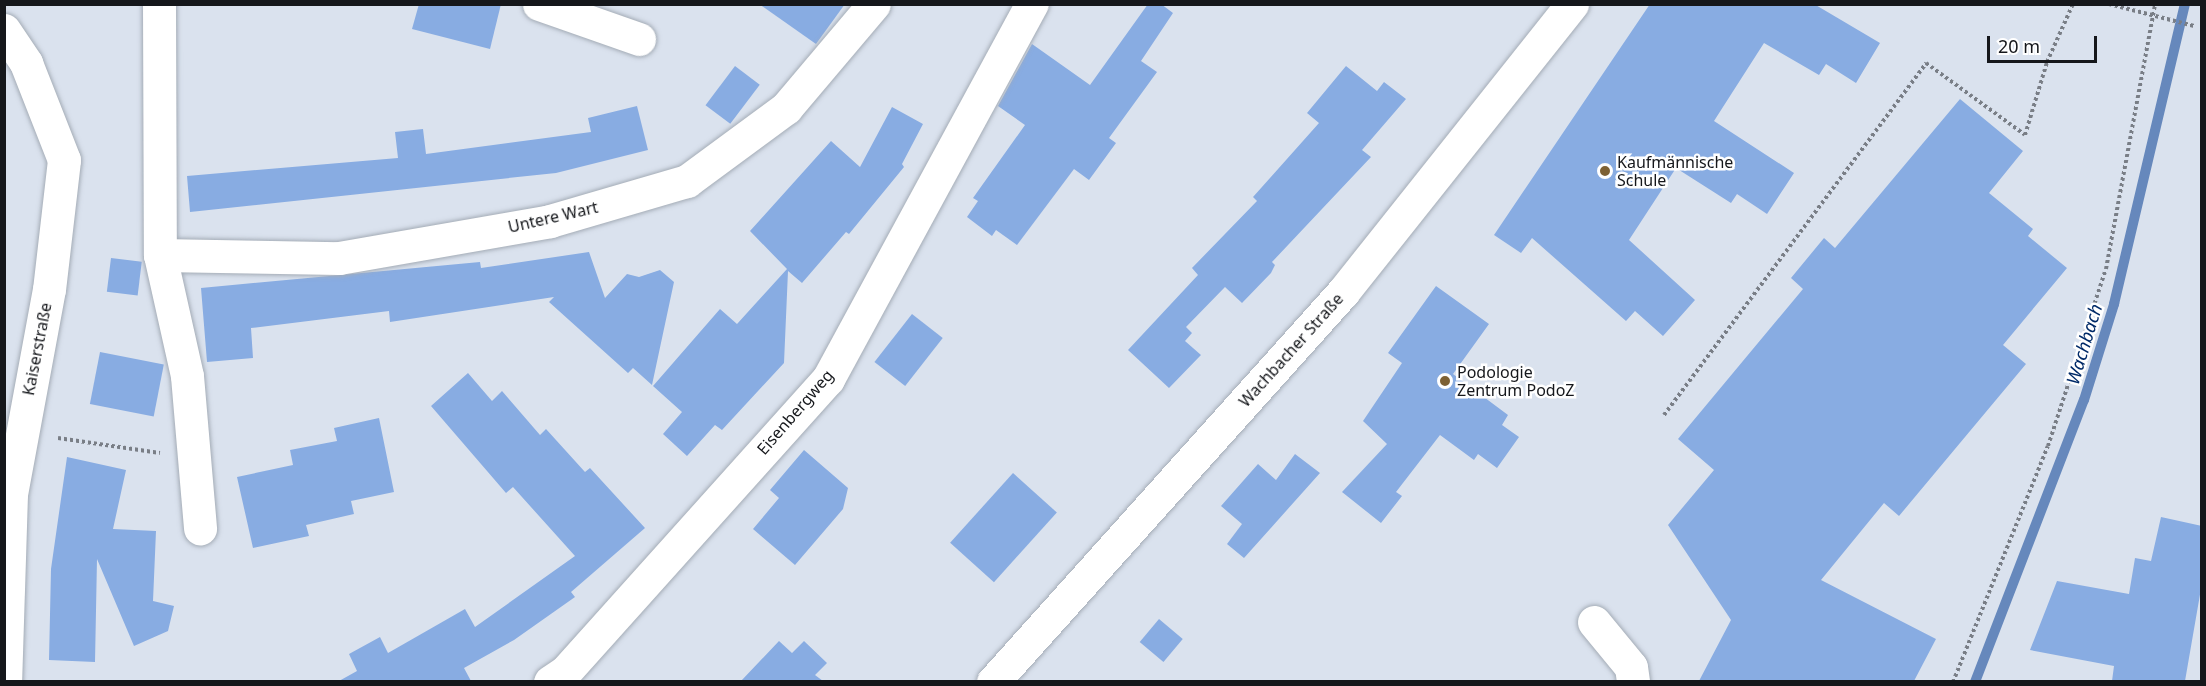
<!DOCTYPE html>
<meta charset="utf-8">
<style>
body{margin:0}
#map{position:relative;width:2206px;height:686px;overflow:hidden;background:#dae2ee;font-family:"Noto Sans",sans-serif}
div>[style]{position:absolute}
.stream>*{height:10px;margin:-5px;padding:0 5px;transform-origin:5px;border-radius:5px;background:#6688bc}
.building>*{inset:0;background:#88ace2;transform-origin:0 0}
.path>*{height:4px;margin-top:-2px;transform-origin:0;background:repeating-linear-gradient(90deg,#797e86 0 3px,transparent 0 6px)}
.roads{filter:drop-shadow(0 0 2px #a4acb6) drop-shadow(0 0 2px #a4acb6)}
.minor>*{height:33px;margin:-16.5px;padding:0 16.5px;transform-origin:16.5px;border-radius:16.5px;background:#fff}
.dots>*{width:16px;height:16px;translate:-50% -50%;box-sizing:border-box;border:3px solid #fff;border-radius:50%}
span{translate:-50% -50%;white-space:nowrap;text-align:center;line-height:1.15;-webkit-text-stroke:5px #fff;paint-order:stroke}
.poi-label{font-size:16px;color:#15171b}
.left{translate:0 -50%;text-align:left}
.street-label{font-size:16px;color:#15171b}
.water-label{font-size:18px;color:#002a68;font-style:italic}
.frame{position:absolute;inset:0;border:6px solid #15171b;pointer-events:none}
.scale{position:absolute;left:1987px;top:36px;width:110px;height:27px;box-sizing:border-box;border:3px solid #15171b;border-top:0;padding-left:8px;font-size:18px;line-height:21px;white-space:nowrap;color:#15171b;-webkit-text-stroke:4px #fff;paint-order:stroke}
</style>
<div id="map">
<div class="stream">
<i style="left:1975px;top:682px;width:302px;rotate:-68.9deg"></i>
<i style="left:2084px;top:400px;width:101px;rotate:-72.6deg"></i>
<i style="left:2114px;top:304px;width:308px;rotate:-76.7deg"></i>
</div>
<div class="building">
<i style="clip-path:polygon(419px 4px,501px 4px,490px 49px,412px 29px)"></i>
<i style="clip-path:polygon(759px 4px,845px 4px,816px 44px)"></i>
<i style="clip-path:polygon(1148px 4px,1161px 4px,1173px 13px,1141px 61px,1157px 72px,1109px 138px,1116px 143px,1089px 180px,1074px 169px,1017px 245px,996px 230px,992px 236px,967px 217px,978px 201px,973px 198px,1025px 125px,998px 106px,1032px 44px,1090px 85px)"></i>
<i style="clip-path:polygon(1650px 4px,1814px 4px,1880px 43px,1856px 83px,1826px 64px,1819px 75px,1764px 43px,1714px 121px,1794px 173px,1767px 214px,1737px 194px,1731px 203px,1676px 168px,1629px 240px,1695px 300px,1663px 336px,1635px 311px,1626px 321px,1532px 238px,1521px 253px,1494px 235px)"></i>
<i style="left:735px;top:66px;width:31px;height:49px;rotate:37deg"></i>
<i style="clip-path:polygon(1346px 66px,1377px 91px,1384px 82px,1406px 99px,1362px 150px,1371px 157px,1272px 262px,1275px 265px,1271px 273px,1242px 303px,1225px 287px,1186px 327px,1192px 333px,1185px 341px,1201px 355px,1169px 388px,1128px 350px,1198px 275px,1192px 268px,1257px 201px,1253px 197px,1319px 123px,1307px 113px)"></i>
<i style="clip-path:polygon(1960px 99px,2023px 151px,1989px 193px,2033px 229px,2028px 236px,2067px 268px,2003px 345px,2026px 364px,1899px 516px,1884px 503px,1821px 580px,1936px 639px,1914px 681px,1699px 681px,1731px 620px,1668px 525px,1714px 470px,1678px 439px,1803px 289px,1791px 278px,1824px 238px,1835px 248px)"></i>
<i style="clip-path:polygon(637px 106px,648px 150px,556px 173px,190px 212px,187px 176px,398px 158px,395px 132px,423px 129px,426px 154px,591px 132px,588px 118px)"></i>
<i style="clip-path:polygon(892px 107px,923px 124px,902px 164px,904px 167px,849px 234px,846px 232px,802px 283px,788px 271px,784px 363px,722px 430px,715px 425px,687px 456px,663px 434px,682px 412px,653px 386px,720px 309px,737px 324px,787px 269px,750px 231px,831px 141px,860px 167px)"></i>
<i style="clip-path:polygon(589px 252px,605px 298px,627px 274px,639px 277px,660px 270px,674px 282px,652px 385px,633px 368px,628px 373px,549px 302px,554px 297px,390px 322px,389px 311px,251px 328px,253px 358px,207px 362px,201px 288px,480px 262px,481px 268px)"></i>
<i style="left:111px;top:258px;width:31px;height:34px;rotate:7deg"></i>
<i style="clip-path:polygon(1436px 286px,1489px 324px,1453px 374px,1508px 415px,1502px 425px,1519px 437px,1497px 468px,1478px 454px,1474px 460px,1440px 435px,1396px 492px,1402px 496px,1381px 523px,1342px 492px,1387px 444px,1363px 421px,1402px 363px,1388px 353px)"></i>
<i style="left:912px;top:314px;width:39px;height:61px;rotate:38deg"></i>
<i style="left:100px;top:352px;width:65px;height:53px;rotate:11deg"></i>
<i style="clip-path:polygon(468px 373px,492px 401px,502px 391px,540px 435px,546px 429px,585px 472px,590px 468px,645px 528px,571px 592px,575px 597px,514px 640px,464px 668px,471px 681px,339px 681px,357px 671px,349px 654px,380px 637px,388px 653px,465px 609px,475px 627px,575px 556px,513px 487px,506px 493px,431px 406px)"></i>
<i style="clip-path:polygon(379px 418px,394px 492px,351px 501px,354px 514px,306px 525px,309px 536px,253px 548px,237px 477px,293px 465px,290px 450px,337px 441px,334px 428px)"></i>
<i style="clip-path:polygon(804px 450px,848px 488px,843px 509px,795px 565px,753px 529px,779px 498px,770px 490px)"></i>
<i style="clip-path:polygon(1295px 454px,1320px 473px,1244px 558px,1227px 544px,1242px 524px,1221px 506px,1258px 464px,1276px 480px)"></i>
<i style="clip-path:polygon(67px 457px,126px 470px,113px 529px,156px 531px,153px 601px,174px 606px,168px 631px,134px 646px,97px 559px,95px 662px,49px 660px,51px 569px)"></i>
<i style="left:1013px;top:473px;width:59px;height:94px;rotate:42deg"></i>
<i style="clip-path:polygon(2161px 517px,2202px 526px,2202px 583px,2185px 681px,2112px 681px,2114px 666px,2030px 650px,2057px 581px,2129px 594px,2135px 558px,2151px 561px)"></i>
<i style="left:1159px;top:619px;width:31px;height:30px;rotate:40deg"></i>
<i style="clip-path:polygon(779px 641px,792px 653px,804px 641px,827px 663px,815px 675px,823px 681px,741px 681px)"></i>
</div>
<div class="path">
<i style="left:2109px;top:4px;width:88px;rotate:14.5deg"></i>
<i style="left:1664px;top:415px;width:439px;rotate:-53.3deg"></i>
<i style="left:1926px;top:63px;width:122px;rotate:36deg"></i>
<i style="left:2025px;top:135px;width:76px;rotate:-73.2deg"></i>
<i style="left:2047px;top:62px;width:64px;rotate:-65.9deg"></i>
<i style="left:58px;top:438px;width:103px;rotate:8.4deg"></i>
<i style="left:1953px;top:682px;width:254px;rotate:-68.1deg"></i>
<i style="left:2048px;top:446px;width:186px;rotate:-71.9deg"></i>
<i style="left:2106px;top:269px;width:269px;rotate:-79.5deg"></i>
</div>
<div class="roads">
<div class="minor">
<i style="left:159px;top:4px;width:251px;rotate:89.8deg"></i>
<i style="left:160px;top:255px;width:124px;rotate:77.4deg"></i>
<i style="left:187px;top:376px;width:153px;rotate:85.1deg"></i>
<i style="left:539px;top:4px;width:106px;rotate:19.3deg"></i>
<i style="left:4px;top:30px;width:40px;rotate:56deg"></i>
<i style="left:26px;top:63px;width:104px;rotate:68.6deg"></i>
<i style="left:64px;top:160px;width:130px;rotate:96.6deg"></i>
<i style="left:49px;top:289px;width:208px;rotate:100.5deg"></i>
<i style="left:11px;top:494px;width:188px;rotate:91.8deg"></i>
<i style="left:160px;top:255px;width:179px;rotate:1deg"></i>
<i style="left:339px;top:258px;width:214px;rotate:-9.9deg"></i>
<i style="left:550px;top:221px;width:143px;rotate:-16.3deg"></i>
<i style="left:687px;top:181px;width:123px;rotate:-36.4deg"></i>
<i style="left:786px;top:108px;width:136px;rotate:-49.8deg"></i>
<i style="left:1594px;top:622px;width:58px;rotate:50.6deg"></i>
<i style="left:1631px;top:667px;width:15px;rotate:82deg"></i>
<i style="left:550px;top:682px;width:18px;rotate:-34deg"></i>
<i style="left:565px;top:672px;width:394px;rotate:-48.1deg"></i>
<i style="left:828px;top:379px;width:427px;rotate:-61.5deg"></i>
<i style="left:993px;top:682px;width:524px;rotate:-48.09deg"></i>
<i style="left:1343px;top:292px;width:368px;rotate:-51.5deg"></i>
</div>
</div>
<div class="dots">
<i style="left:1605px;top:171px;background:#7d6134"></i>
<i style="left:1445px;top:381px;background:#7d6134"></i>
</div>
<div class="poi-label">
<span class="left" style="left:1617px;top:171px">Kaufmännische<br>Schule</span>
<span class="left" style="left:1457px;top:381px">Podologie<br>Zentrum PodoZ</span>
</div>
<div class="street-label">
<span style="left:553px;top:217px;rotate:-13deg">Untere Wart</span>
<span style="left:37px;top:349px;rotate:-79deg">Kaiserstraße</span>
<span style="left:1291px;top:350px;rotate:-48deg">Wachbacher Straße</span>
<span style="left:795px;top:412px;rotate:-49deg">Eisenbergweg</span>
</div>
<div class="water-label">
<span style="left:2084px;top:344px;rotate:-73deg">Wachbach</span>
</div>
<div class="frame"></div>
<div class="scale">20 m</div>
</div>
